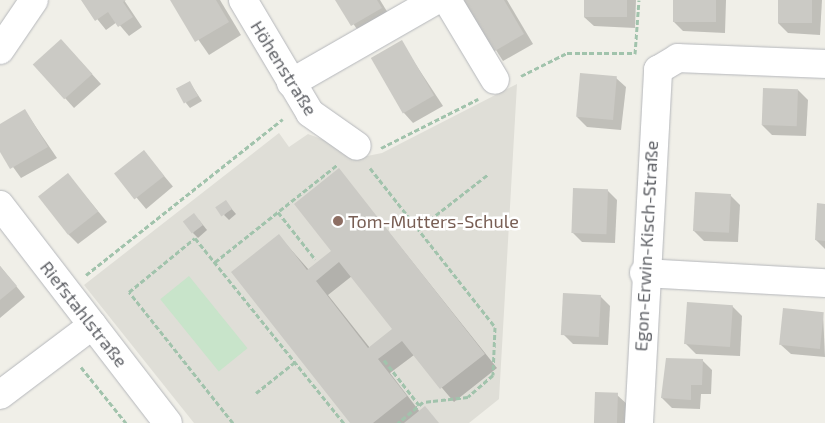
<!DOCTYPE html>
<meta charset="utf-8">
<style>
body{margin:0}
#map{position:relative;width:825px;height:423px;overflow:hidden;background:#f0efe8;font-family:"Exo 2",sans-serif}
div>[style]{position:absolute}
.education>*{inset:0;background:#dfded7}
.green>*{inset:0;background:#c8e4ca;transform-origin:0 0}
.shadow>*{inset:0;background:#0003;transform-origin:0 0}
.building>*{inset:0;background:#cbcac5;transform-origin:0 0}
.path>*{height:3px;margin-top:-1.5px;transform-origin:0;background:repeating-linear-gradient(90deg,#a1c3ac 0 5px,transparent 0 7.5px)}
.roads{filter:drop-shadow(0 0 1px #b5b7bb) drop-shadow(0 0 1px #b5b7bb)}
.minor>*{height:28px;margin:-14px;padding:0 14px;transform-origin:14px;border-radius:14px;background:#fff}
.dots>*{width:14px;height:14px;translate:-50% -50%;box-sizing:border-box;border:2px solid #fff;border-radius:50%}
span{translate:-50% -50%;white-space:nowrap;text-align:center;line-height:1.15;-webkit-text-stroke:5px #fff;paint-order:stroke}
.street-label{font-size:18px;color:#606267}
.education-label{font-size:18px;color:#785e54}
.left{translate:0 -50%;text-align:left}
</style>
<div id="map">
<div class="education">
<i style="clip-path:polygon(517px 84px,499px 399px,469px 423px,194px 423px,84px 285px,279px 133px,289px 147px,308px 134px,367px 156px,382px 153px)"></i>
</div>
<div class="green">
<i style="left:189px;top:276px;width:93px;height:37px;rotate:51deg"></i>
</div>
<div class="shadow">
<i style="clip-path:polygon(82px 0,124px 0,142px 27px,129px 36px,117px 22px,106px 30px)"></i>
<i style="clip-path:polygon(171px 0,220px 0,241px 35px,209px 55px)"></i>
<i style="clip-path:polygon(337px 0,380px 0,391px 18px,361px 35px)"></i>
<i style="clip-path:polygon(464px 0,507px 0,533px 44px,503px 61px)"></i>
<i style="clip-path:polygon(585px 0,636px 0,635px 28px,594px 26px,584px 17px)"></i>
<i style="clip-path:polygon(674px 0,726px 0,725px 33px,683px 31px,673px 21px)"></i>
<i style="clip-path:polygon(779px 0,822px 0,820px 35px,788px 33px,778px 23px)"></i>
<i style="clip-path:polygon(401px 42px,443px 106px,413px 123px,404px 113px)"></i>
<i style="clip-path:polygon(70px 50px,101px 84px,74px 108px,65px 98px)"></i>
<i style="clip-path:polygon(616px 78px,626px 87px,621px 130px,587px 127px,577px 117px)"></i>
<i style="clip-path:polygon(190px 83px,202px 101px,190px 108px,186px 103px)"></i>
<i style="clip-path:polygon(798px 90px,808px 100px,806px 136px,772px 135px,762px 125px)"></i>
<i style="clip-path:polygon(25px 111px,57px 158px,21px 178px,0 149px,0 126px)"></i>
<i style="left:144px;top:152px;width:45px;height:35px;rotate:50deg"></i>
<i style="clip-path:polygon(evenodd,339px 170px,497px 368px,454px 402px,414px 355px,390px 373px,420px 412px,438px 423px,352px 423px,279px 236px,309px 270px,333px 251px,339px 170px,352px 276px,394px 329px,370px 348px,328px 295px,352px 276px)"></i>
<i style="clip-path:polygon(68px 175px,107px 222px,78px 244px,69px 235px)"></i>
<i style="clip-path:polygon(607px 190px,617px 200px,615px 243px,582px 242px,573px 233px)"></i>
<i style="clip-path:polygon(730px 195px,740px 205px,738px 242px,704px 241px,694px 231px)"></i>
<i style="clip-path:polygon(825px 205px,825px 249px,816px 240px)"></i>
<i style="clip-path:polygon(230px 207px,236px 214px,229px 220px,224px 215px)"></i>
<i style="clip-path:polygon(199px 220px,207px 230px,198px 238px,193px 233px)"></i>
<i style="clip-path:polygon(0 266px,25px 297px,0 318px)"></i>
<i style="clip-path:polygon(600px 296px,610px 306px,608px 345px,573px 344px,563px 334px)"></i>
<i style="clip-path:polygon(732px 306px,742px 316px,740px 356px,696px 354px,686px 344px)"></i>
<i style="clip-path:polygon(823px 313px,825px 357px,791px 354px,781px 345px)"></i>
<i style="clip-path:polygon(702px 360px,712px 370px,711px 394px,701px 394px,700px 409px,672px 408px,662px 398px)"></i>
<i style="clip-path:polygon(617px 395px,627px 404px,626px 423px,594px 423px)"></i>
</div>
<div class="building">
<i style="clip-path:polygon(81px 0,126px 0,123px 2px,133px 17px,118px 27px,108px 12px,95px 21px)"></i>
<i style="clip-path:polygon(170px 0,216px 0,229px 22px,195px 42px)"></i>
<i style="clip-path:polygon(335px 0,377px 0,382px 8px,351px 26px)"></i>
<i style="clip-path:polygon(463px 0,504px 0,524px 34px,493px 52px)"></i>
<i style="left:584px;top:0;width:43px;height:17px"></i>
<i style="left:673px;top:0;width:43px;height:22px"></i>
<i style="left:778px;top:0;width:34px;height:23px"></i>
<i style="left:61px;top:39px;width:47px;height:38px;rotate:48deg"></i>
<i style="left:402px;top:40px;width:64px;height:36px;rotate:60deg"></i>
<i style="left:580px;top:73px;width:37px;height:44px;rotate:5deg"></i>
<i style="left:190px;top:81px;width:17px;height:16px;rotate:62deg"></i>
<i style="left:763px;top:88px;width:35px;height:37px;rotate:2deg"></i>
<i style="clip-path:polygon(25px 109px,48px 147px,10px 169px,0 152px,0 124px)"></i>
<i style="left:144px;top:150px;width:33px;height:38px;rotate:52deg"></i>
<i style="clip-path:polygon(evenodd,339px 168px,485px 354px,440px 389px,402px 341px,378px 359px,407px 396px,373px 423px,350px 423px,231px 272px,279px 234px,307px 270px,331px 251px,294px 204px,339px 168px,339px 262px,392px 329px,368px 348px,316px 281px,339px 262px)"></i>
<i style="left:68px;top:173px;width:49px;height:38px;rotate:52deg"></i>
<i style="left:573px;top:188px;width:35px;height:45px;rotate:2deg"></i>
<i style="left:695px;top:192px;width:36px;height:39px;rotate:3deg"></i>
<i style="left:226px;top:200px;width:11px;height:13px;rotate:56deg"></i>
<i style="clip-path:polygon(817px 203px,825px 204px,825px 241px,815px 240px)"></i>
<i style="left:194px;top:213px;width:15px;height:14px;rotate:53deg"></i>
<i style="clip-path:polygon(0 266px,17px 286px,0 300px)"></i>
<i style="left:563px;top:293px;width:38px;height:42px;rotate:3deg"></i>
<i style="left:687px;top:302px;width:46px;height:42px;rotate:4deg"></i>
<i style="left:783px;top:308px;width:41px;height:37px;rotate:6deg"></i>
<i style="clip-path:polygon(666px 358px,703px 359px,702px 385px,691px 385px,691px 400px,661px 398px)"></i>
<i style="left:595px;top:392px;width:23px;height:31px;rotate:2deg"></i>
<i style="clip-path:polygon(425px 406px,439px 423px,404px 423px)"></i>
</div>
<div class="path">
<i style="left:635px;top:54px;width:54px;rotate:-85.8deg"></i>
<i style="left:521px;top:76px;width:51px;rotate:-26.6deg"></i>
<i style="left:567px;top:53px;width:67px"></i>
<i style="left:381px;top:148px;width:109px;rotate:-26.8deg"></i>
<i style="left:370px;top:168px;width:202px;rotate:51.8deg"></i>
<i style="left:495px;top:327px;width:48px;rotate:92.4deg"></i>
<i style="left:493px;top:375px;width:33px;rotate:139deg"></i>
<i style="left:468px;top:397px;width:45px;rotate:173.7deg"></i>
<i style="left:423px;top:402px;width:33px;rotate:140deg"></i>
<i style="left:278px;top:212px;width:60px;rotate:51.8deg"></i>
<i style="left:418px;top:229px;width:88px;rotate:-38deg"></i>
<i style="left:215px;top:262px;width:156px;rotate:-38.5deg"></i>
<i style="left:86px;top:275px;width:251px;rotate:-38.4deg"></i>
<i style="left:384px;top:360px;width:57px;rotate:52.1deg"></i>
<i style="left:81px;top:367px;width:72px;rotate:51.2deg"></i>
<i style="left:256px;top:393px;width:50px;rotate:-38.5deg"></i>
<i style="left:233px;top:423px;width:167px;rotate:-128.4deg"></i>
<i style="left:129px;top:292px;width:85px;rotate:-39.3deg"></i>
<i style="left:195px;top:238px;width:238px;rotate:51.2deg"></i>
</div>
<div class="roads">
<div class="minor">
<i style="left:243px;top:0;width:131px;rotate:59.3deg"></i>
<i style="left:310px;top:113px;width:57px;rotate:35.1deg"></i>
<i style="left:447px;top:0;width:93px;rotate:59deg"></i>
<i style="left:0;top:50px;width:60px;rotate:-55.8deg"></i>
<i style="left:291px;top:83px;width:167px;rotate:-29.8deg"></i>
<i style="left:0;top:205px;width:275px;rotate:52.4deg"></i>
<i style="left:644px;top:273px;width:181px;rotate:3.2deg"></i>
<i style="left:0;top:395px;width:116px;rotate:-37deg"></i>
<i style="left:639px;top:423px;width:354px;rotate:-86.9deg"></i>
<i style="left:658px;top:70px;width:23px;rotate:-31deg"></i>
<i style="left:678px;top:58px;width:147px;rotate:2.3deg"></i>
</div>
</div>
<div class="dots">
<i style="left:338px;top:221px;background:#8d6e63"></i>
</div>
<div class="street-label">
<span style="left:284px;top:68px;rotate:58deg">Höhenstraße</span>
<span style="left:646px;top:246px;rotate:-87deg">Egon-Erwin-Kisch-Straße</span>
<span style="left:84px;top:314px;rotate:52deg">Riefstahlstraße</span>
</div>
<div class="education-label">
<span class="left" style="left:348px;top:221px">Tom-Mutters-Schule</span>
</div>
</div>
